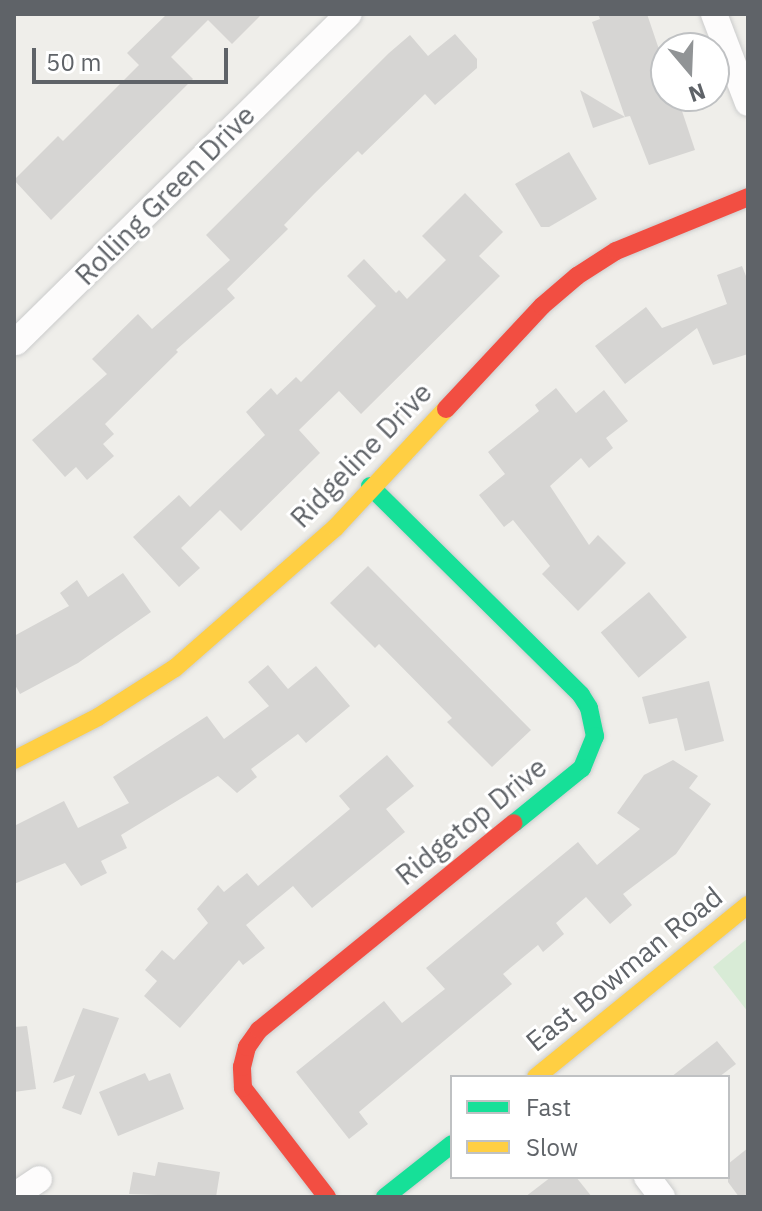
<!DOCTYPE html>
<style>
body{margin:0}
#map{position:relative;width:762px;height:1211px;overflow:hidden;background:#efeeea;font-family:"IBM Plex Sans",sans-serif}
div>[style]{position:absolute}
.green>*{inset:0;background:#d8ebd6}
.building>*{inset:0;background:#d6d5d3;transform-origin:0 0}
.roads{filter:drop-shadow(0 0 2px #cbcccc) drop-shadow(0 0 2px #cbcccc)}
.street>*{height:26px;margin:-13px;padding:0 13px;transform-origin:13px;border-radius:13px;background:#fdfcfc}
.fast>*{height:18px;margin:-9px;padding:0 9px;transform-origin:9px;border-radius:9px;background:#16e098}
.slow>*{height:18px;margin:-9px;padding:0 9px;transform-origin:9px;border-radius:9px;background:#ffcf43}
.jam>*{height:18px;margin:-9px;padding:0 9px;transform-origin:9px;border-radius:9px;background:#f24e42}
span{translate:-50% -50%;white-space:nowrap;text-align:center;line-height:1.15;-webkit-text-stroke:6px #fff;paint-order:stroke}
.street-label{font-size:28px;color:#5f6368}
.frame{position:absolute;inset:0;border:16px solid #5f6368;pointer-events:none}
.legend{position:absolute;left:450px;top:1075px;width:280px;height:104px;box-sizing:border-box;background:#fff;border:2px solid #bfc1c3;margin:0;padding:10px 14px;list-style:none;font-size:24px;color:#5f6368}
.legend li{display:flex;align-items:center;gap:16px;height:40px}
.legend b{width:40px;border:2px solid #bfc1c3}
.north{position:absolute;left:650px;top:32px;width:80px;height:80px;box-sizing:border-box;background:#fff;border:2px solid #bfc1c3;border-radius:50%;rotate:161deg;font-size:22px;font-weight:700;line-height:32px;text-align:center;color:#5f6368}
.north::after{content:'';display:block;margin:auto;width:28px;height:36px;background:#919496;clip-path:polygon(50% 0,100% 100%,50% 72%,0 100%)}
.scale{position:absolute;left:32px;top:48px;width:196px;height:36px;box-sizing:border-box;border:4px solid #5f6368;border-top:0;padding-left:10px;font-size:24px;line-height:28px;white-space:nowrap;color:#5f6368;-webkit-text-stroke:6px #fff;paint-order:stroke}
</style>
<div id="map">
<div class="green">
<i style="clip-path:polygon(748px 938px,748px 1012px,713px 967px)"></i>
</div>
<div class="building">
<i style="clip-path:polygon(167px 14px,262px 14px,232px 44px,208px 20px,171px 57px,193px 79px,51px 220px,14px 180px,58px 136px,63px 141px,139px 65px,127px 53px)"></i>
<i style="clip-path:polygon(598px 14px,647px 14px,666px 70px,666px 96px,677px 96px,695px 150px,649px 165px,630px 116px,625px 117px,592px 22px,600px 19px)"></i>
<i style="clip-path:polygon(455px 34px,477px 59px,477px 68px,435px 105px,425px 94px,362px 155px,358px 151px,315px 193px,284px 225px,288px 229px,227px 289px,235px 298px,176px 350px,178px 352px,105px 424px,114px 434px,103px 444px,114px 456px,87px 480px,76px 467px,65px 477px,32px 440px,107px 374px,92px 359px,138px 314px,152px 329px,230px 260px,206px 235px,389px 53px,410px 35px,428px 56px)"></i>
<i style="clip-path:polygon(580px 90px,625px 117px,593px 128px)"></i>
<i style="clip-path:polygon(569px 152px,597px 199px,549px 227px,541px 227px,515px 184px)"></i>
<i style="clip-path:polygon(465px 193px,503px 232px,479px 256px,500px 276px,361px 414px,339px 391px,299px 430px,320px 453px,241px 531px,220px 510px,181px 548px,200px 568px,179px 587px,133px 537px,179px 495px,190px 507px,265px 435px,246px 412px,271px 388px,277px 395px,296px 377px,301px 382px,376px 306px,347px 276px,364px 259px,396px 293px,399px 290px,407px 299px,446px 260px,422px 236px)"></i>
<i style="clip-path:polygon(742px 266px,748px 281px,748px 354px,713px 365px,697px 328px,625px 384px,595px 346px,646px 307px,662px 328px,727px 304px,717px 275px)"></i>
<i style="clip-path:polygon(556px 388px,576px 413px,604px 390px,628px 421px,606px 438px,613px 448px,589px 468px,581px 458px,550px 486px,589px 545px,598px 535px,626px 563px,578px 611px,542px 574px,550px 566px,513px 520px,504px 527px,479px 495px,505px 474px,488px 452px,539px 411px,535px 405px)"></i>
<i style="clip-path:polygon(368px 566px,531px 730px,492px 767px,447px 722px,452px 718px,379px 644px,375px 648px,330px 603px)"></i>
<i style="clip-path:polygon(123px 573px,151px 612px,78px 663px,20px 694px,14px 683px,14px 636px,69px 606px,60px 593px,77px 580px,88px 597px)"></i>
<i style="left:649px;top:592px;width:59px;height:63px;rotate:50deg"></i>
<i style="clip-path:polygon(268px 665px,288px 689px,316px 666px,350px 706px,306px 743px,298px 734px,251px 769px,257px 777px,237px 793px,218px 776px,121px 835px,127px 848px,101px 861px,107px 873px,81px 886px,65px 863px,14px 884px,14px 826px,64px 801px,78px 828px,129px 803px,113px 777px,207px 716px,224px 739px,269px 706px,248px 682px)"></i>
<i style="clip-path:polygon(709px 681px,724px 741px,685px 751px,677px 718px,649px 724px,642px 697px)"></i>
<i style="clip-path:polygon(387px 755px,414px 786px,386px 809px,405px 832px,312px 908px,293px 886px,246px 925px,265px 948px,243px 965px,239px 960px,180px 1028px,144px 996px,157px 981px,145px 970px,162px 950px,174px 960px,208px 923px,197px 909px,218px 885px,224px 892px,247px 873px,258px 886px,350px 809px,339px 796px)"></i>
<i style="clip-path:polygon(673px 760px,698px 776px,689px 788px,711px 804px,676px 854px,623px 894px,632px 905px,610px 924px,586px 897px,556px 923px,564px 934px,543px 952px,538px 945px,503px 974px,512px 984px,359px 1112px,368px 1124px,349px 1139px,296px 1072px,384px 1001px,402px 1023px,445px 989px,426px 968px,578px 842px,597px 865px,640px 829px,617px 813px,644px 775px)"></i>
<i style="clip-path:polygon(83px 1008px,119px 1018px,81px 1115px,62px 1108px,75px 1075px,53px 1083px)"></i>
<i style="clip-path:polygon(27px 1026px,36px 1089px,14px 1092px,14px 1027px)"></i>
<i style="clip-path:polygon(717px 1041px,736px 1064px,719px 1077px,671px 1077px)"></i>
<i style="clip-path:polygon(145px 1073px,149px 1081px,170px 1073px,184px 1109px,118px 1136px,99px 1092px)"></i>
<i style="clip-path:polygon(748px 1148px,748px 1197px,739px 1197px,728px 1182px,728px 1164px)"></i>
<i style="clip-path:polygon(158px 1162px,220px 1172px,216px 1197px,129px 1194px,133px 1172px,155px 1176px)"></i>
<i style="clip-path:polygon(551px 1177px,576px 1177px,592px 1197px,525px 1197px)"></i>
</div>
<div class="roads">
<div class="street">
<i style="left:714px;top:14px;width:95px;rotate:69.1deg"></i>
<i style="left:16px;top:342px;width:467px;rotate:-44.6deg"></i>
<i style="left:647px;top:1177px;width:25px;rotate:53deg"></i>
<i style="left:14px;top:1196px;width:30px;rotate:-34deg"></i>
</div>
<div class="fast">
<i style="left:370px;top:486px;width:297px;rotate:44.7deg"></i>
<i style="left:581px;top:695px;width:15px;rotate:58deg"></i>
<i style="left:589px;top:708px;width:29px;rotate:78deg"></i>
<i style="left:595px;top:736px;width:35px;rotate:112deg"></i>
<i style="left:582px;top:768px;width:87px;rotate:141deg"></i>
<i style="left:385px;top:1197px;width:85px;rotate:-38.3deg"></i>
</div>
<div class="slow">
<i style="left:14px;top:760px;width:94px;rotate:-27.1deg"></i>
<i style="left:98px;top:717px;width:91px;rotate:-32.5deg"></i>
<i style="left:175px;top:668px;width:213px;rotate:-41.2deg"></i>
<i style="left:335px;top:528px;width:163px;rotate:-47deg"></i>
<i style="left:536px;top:1077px;width:273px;rotate:-39.1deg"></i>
</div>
<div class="jam">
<i style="left:446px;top:409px;width:141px;rotate:-47deg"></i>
<i style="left:542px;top:306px;width:46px;rotate:-40.6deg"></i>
<i style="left:577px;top:276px;width:46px;rotate:-32.7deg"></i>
<i style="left:616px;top:251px;width:143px;rotate:-22.2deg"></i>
<i style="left:327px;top:1197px;width:138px;rotate:-127.6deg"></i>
<i style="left:243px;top:1088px;width:21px;rotate:-93deg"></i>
<i style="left:242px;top:1067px;width:21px;rotate:-76deg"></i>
<i style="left:247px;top:1047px;width:21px;rotate:-55deg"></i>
<i style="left:259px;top:1030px;width:328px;rotate:-39.1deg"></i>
</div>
</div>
<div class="street-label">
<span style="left:165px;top:195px;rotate:-45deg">Rolling Green Drive</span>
<span style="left:361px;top:455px;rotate:-46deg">Ridgeline Drive</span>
<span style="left:471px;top:821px;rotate:-39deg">Ridgetop Drive</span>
<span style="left:624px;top:969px;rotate:-39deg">East Bowman Road</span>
</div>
<div class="frame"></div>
<ul class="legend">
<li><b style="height:10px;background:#16e098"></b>Fast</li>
<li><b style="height:10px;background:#ffcf43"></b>Slow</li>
</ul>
<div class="north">N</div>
<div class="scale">50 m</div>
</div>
